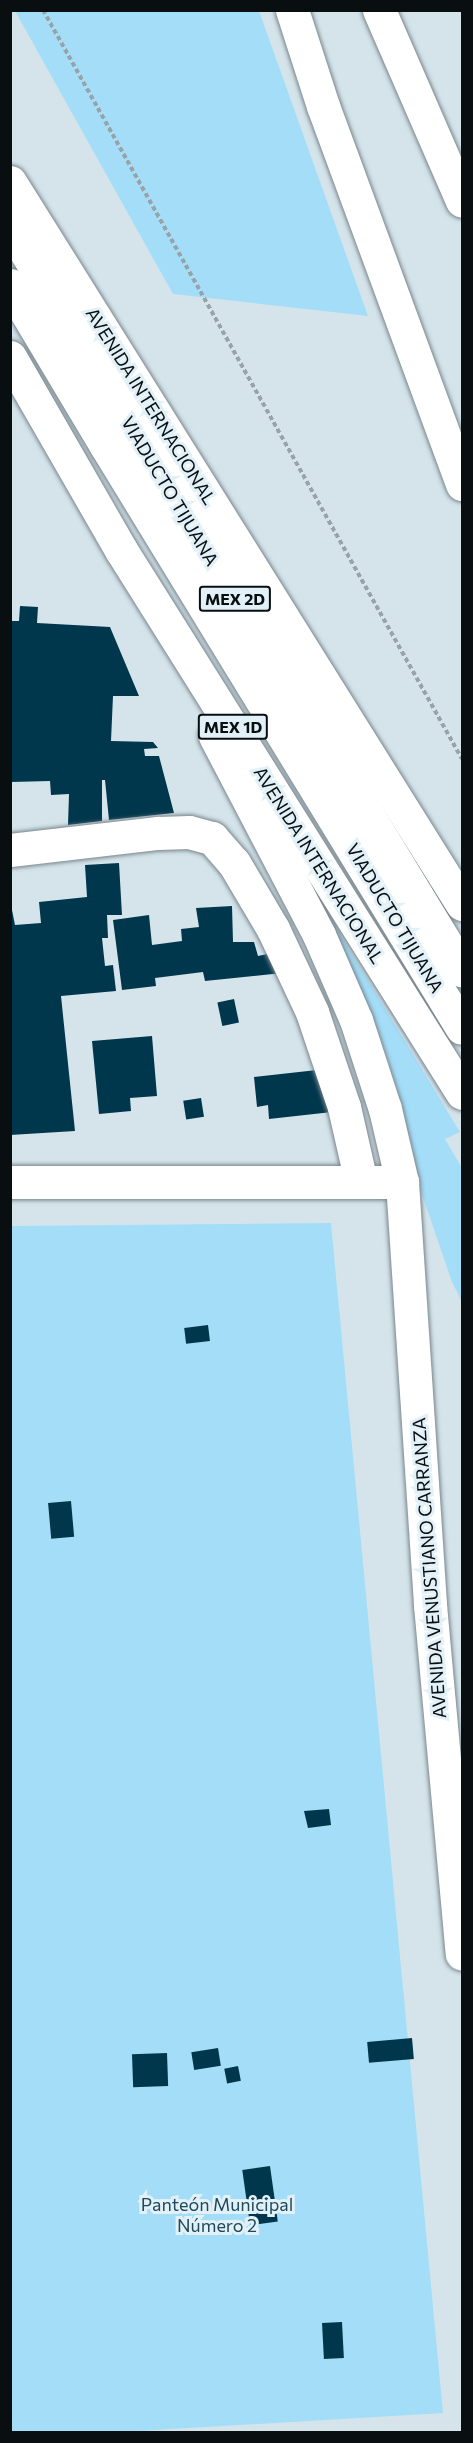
<!DOCTYPE html>
<meta charset="utf-8">
<style>
body{margin:0}
#map{position:relative;width:473px;height:2443px;overflow:hidden;background:#d5e4eb;font-family:Commissioner,sans-serif}
div>[style]{position:absolute}
.green>*{inset:0;background:#a4ddf8}
.building>*{inset:0;background:#00374c;transform-origin:0 0}
.path>*{height:4px;margin-top:-2px;transform-origin:0;background:repeating-linear-gradient(90deg,#97a3a9 0 4.5px,transparent 0 7.5px)}
.roads{filter:drop-shadow(0 0 2px #79868d) drop-shadow(0 0 2px #79868d)}
.minor>*{height:33px;margin:-16.5px;padding:0 16.5px;transform-origin:16.5px;border-radius:16.5px;background:#fff}
.highway>*{height:33px;margin:-16.5px;padding:0 16.5px;transform-origin:16.5px;border-radius:16.5px;background:#fff}
span{translate:-50% -50%;white-space:nowrap;text-align:center;line-height:1.15;-webkit-text-stroke:6px #e2f1f8;paint-order:stroke}
.shield-label span{padding:2px 4px;background:#e2f1f8;border:2px solid;border-radius:4px;-webkit-text-stroke-width:0}
.shield-label{font-size:16px;color:#090e11;font-weight:700}
.street-label{font-size:18px;color:#090e11}
.park-label{font-size:18px;color:#20495b}
.frame{position:absolute;inset:0;border:12px solid #090e11;pointer-events:none}
</style>
<div id="map">
<div class="green">
<i style="clip-path:polygon(15px 11px,259px 11px,368px 316px,173px 294px)"></i>
<i style="clip-path:polygon(298px 865px,460px 1132px,445px 1139px,462px 1168px,462px 1302px,452px 1282px,415px 1174px,405px 1143px,396px 1086px,379px 1033px)"></i>
<i style="clip-path:polygon(331px 1223px,443px 2413px,122px 2432px,11px 2432px,10px 1226px)"></i>
</div>
<div class="building">
<i style="clip-path:polygon(20px 606px,38px 607px,37px 623px,110px 627px,139px 696px,113px 696px,111px 741px,153px 742px,158px 748px,144px 749px,145px 756px,159px 756px,174px 813px,109px 820px,105px 780px,102px 780px,102px 821px,68px 825px,69px 794px,51px 795px,50px 781px,11px 782px,10px 621px,19px 621px)"></i>
<i style="clip-path:polygon(119px 863px,122px 915px,107px 915px,108px 938px,102px 938px,105px 966px,113px 965px,116px 991px,61px 996px,75px 1131px,10px 1135px,10px 900px,15px 925px,41px 923px,39px 902px,87px 897px,85px 865px)"></i>
<i style="clip-path:polygon(232px 906px,233px 942px,254px 942px,258px 956px,272px 953px,282px 973px,205px 981px,203px 972px,155px 978px,156px 986px,122px 990px,113px 920px,149px 915px,152px 945px,182px 941px,181px 929px,199px 927px,196px 908px)"></i>
<i style="left:234px;top:999px;width:24px;height:17px;rotate:78deg"></i>
<i style="clip-path:polygon(152px 1036px,157px 1096px,130px 1098px,131px 1111px,99px 1114px,92px 1041px)"></i>
<i style="clip-path:polygon(326px 1069px,332px 1112px,269px 1119px,268px 1105px,257px 1107px,254px 1077px)"></i>
<i style="left:201px;top:1098px;width:19px;height:18px;rotate:81deg"></i>
<i style="left:208px;top:1325px;width:16px;height:24px;rotate:83deg"></i>
<i style="left:71px;top:1501px;width:36px;height:23px;rotate:85deg"></i>
<i style="clip-path:polygon(329px 1809px,331px 1825px,308px 1828px,304px 1811px)"></i>
<i style="left:412px;top:2038px;width:21px;height:45px;rotate:85deg"></i>
<i style="left:218px;top:2048px;width:18px;height:27px;rotate:81deg"></i>
<i style="left:167px;top:2053px;width:33px;height:35px;rotate:88deg"></i>
<i style="left:238px;top:2066px;width:15px;height:14px;rotate:79deg"></i>
<i style="left:270px;top:2166px;width:56px;height:28px;rotate:82deg"></i>
<i style="left:342px;top:2322px;width:36px;height:20px;rotate:87deg"></i>
</div>
<div class="path">
<i style="left:43px;top:10px;width:858px;rotate:60.78deg"></i>
</div>
<div class="roads">
<div class="minor">
<i style="left:292px;top:10px;width:101px;rotate:72.1deg"></i>
<i style="left:323px;top:106px;width:403px;rotate:69.8deg"></i>
<i style="left:379px;top:10px;width:208px;rotate:66.5deg"></i>
<i style="left:10px;top:850px;width:149px;rotate:-6.6deg"></i>
<i style="left:158px;top:833px;width:31px;rotate:-2deg"></i>
<i style="left:189px;top:832px;width:24px;rotate:15deg"></i>
<i style="left:212px;top:838px;width:33px;rotate:49deg"></i>
<i style="left:234px;top:863px;width:77px;rotate:59.4deg"></i>
<i style="left:273px;top:929px;width:92px;rotate:64.8deg"></i>
<i style="left:312px;top:1012px;width:100px;rotate:71.4deg"></i>
<i style="left:344px;top:1107px;width:77px;rotate:77.2deg"></i>
<i style="left:10px;top:1182px;width:392px"></i>
<i style="left:402px;top:1182px;width:424px;rotate:86.2deg"></i>
<i style="left:430px;top:1605px;width:350px;rotate:84.8deg"></i>
</div>
<div class="highway">
<i style="left:10px;top:182px;width:852px;rotate:57.95deg"></i>
<i style="left:10px;top:226px;width:871px;rotate:58.72deg"></i>
<i style="left:10px;top:285px;width:187px;rotate:59.2deg"></i>
<i style="left:106px;top:446px;width:682px;rotate:58.55deg"></i>
<i style="left:10px;top:357px;width:223px;rotate:60.1deg"></i>
<i style="left:121px;top:550px;width:641px;rotate:57.87deg"></i>
<i style="left:215px;top:736px;width:225px;rotate:62.4deg"></i>
<i style="left:319px;top:935px;width:93px;rotate:66.5deg"></i>
<i style="left:356px;top:1020px;width:94px;rotate:72deg"></i>
<i style="left:385px;top:1109px;width:75px;rotate:76.9deg"></i>
</div>
</div>
<div class="shield-label">
<span style="left:235px;top:599px">MEX 2D</span>
<span style="left:233px;top:727px">MEX 1D</span>
</div>
<div class="street-label">
<span style="left:151px;top:406px;rotate:58deg">AVENIDA INTERNACIONAL</span>
<span style="left:170px;top:491px;rotate:59deg">VIADUCTO TIJUANA</span>
<span style="left:319px;top:865px;rotate:58deg">AVENIDA INTERNACIONAL</span>
<span style="left:395px;top:918px;rotate:59deg">VIADUCTO TIJUANA</span>
<span style="left:429px;top:1568px;rotate:-94deg">AVENIDA VENUSTIANO CARRANZA</span>
</div>
<div class="park-label">
<span style="left:217px;top:2215px">Panteón Municipal<br>Número 2</span>
</div>
<div class="frame"></div>
</div>
